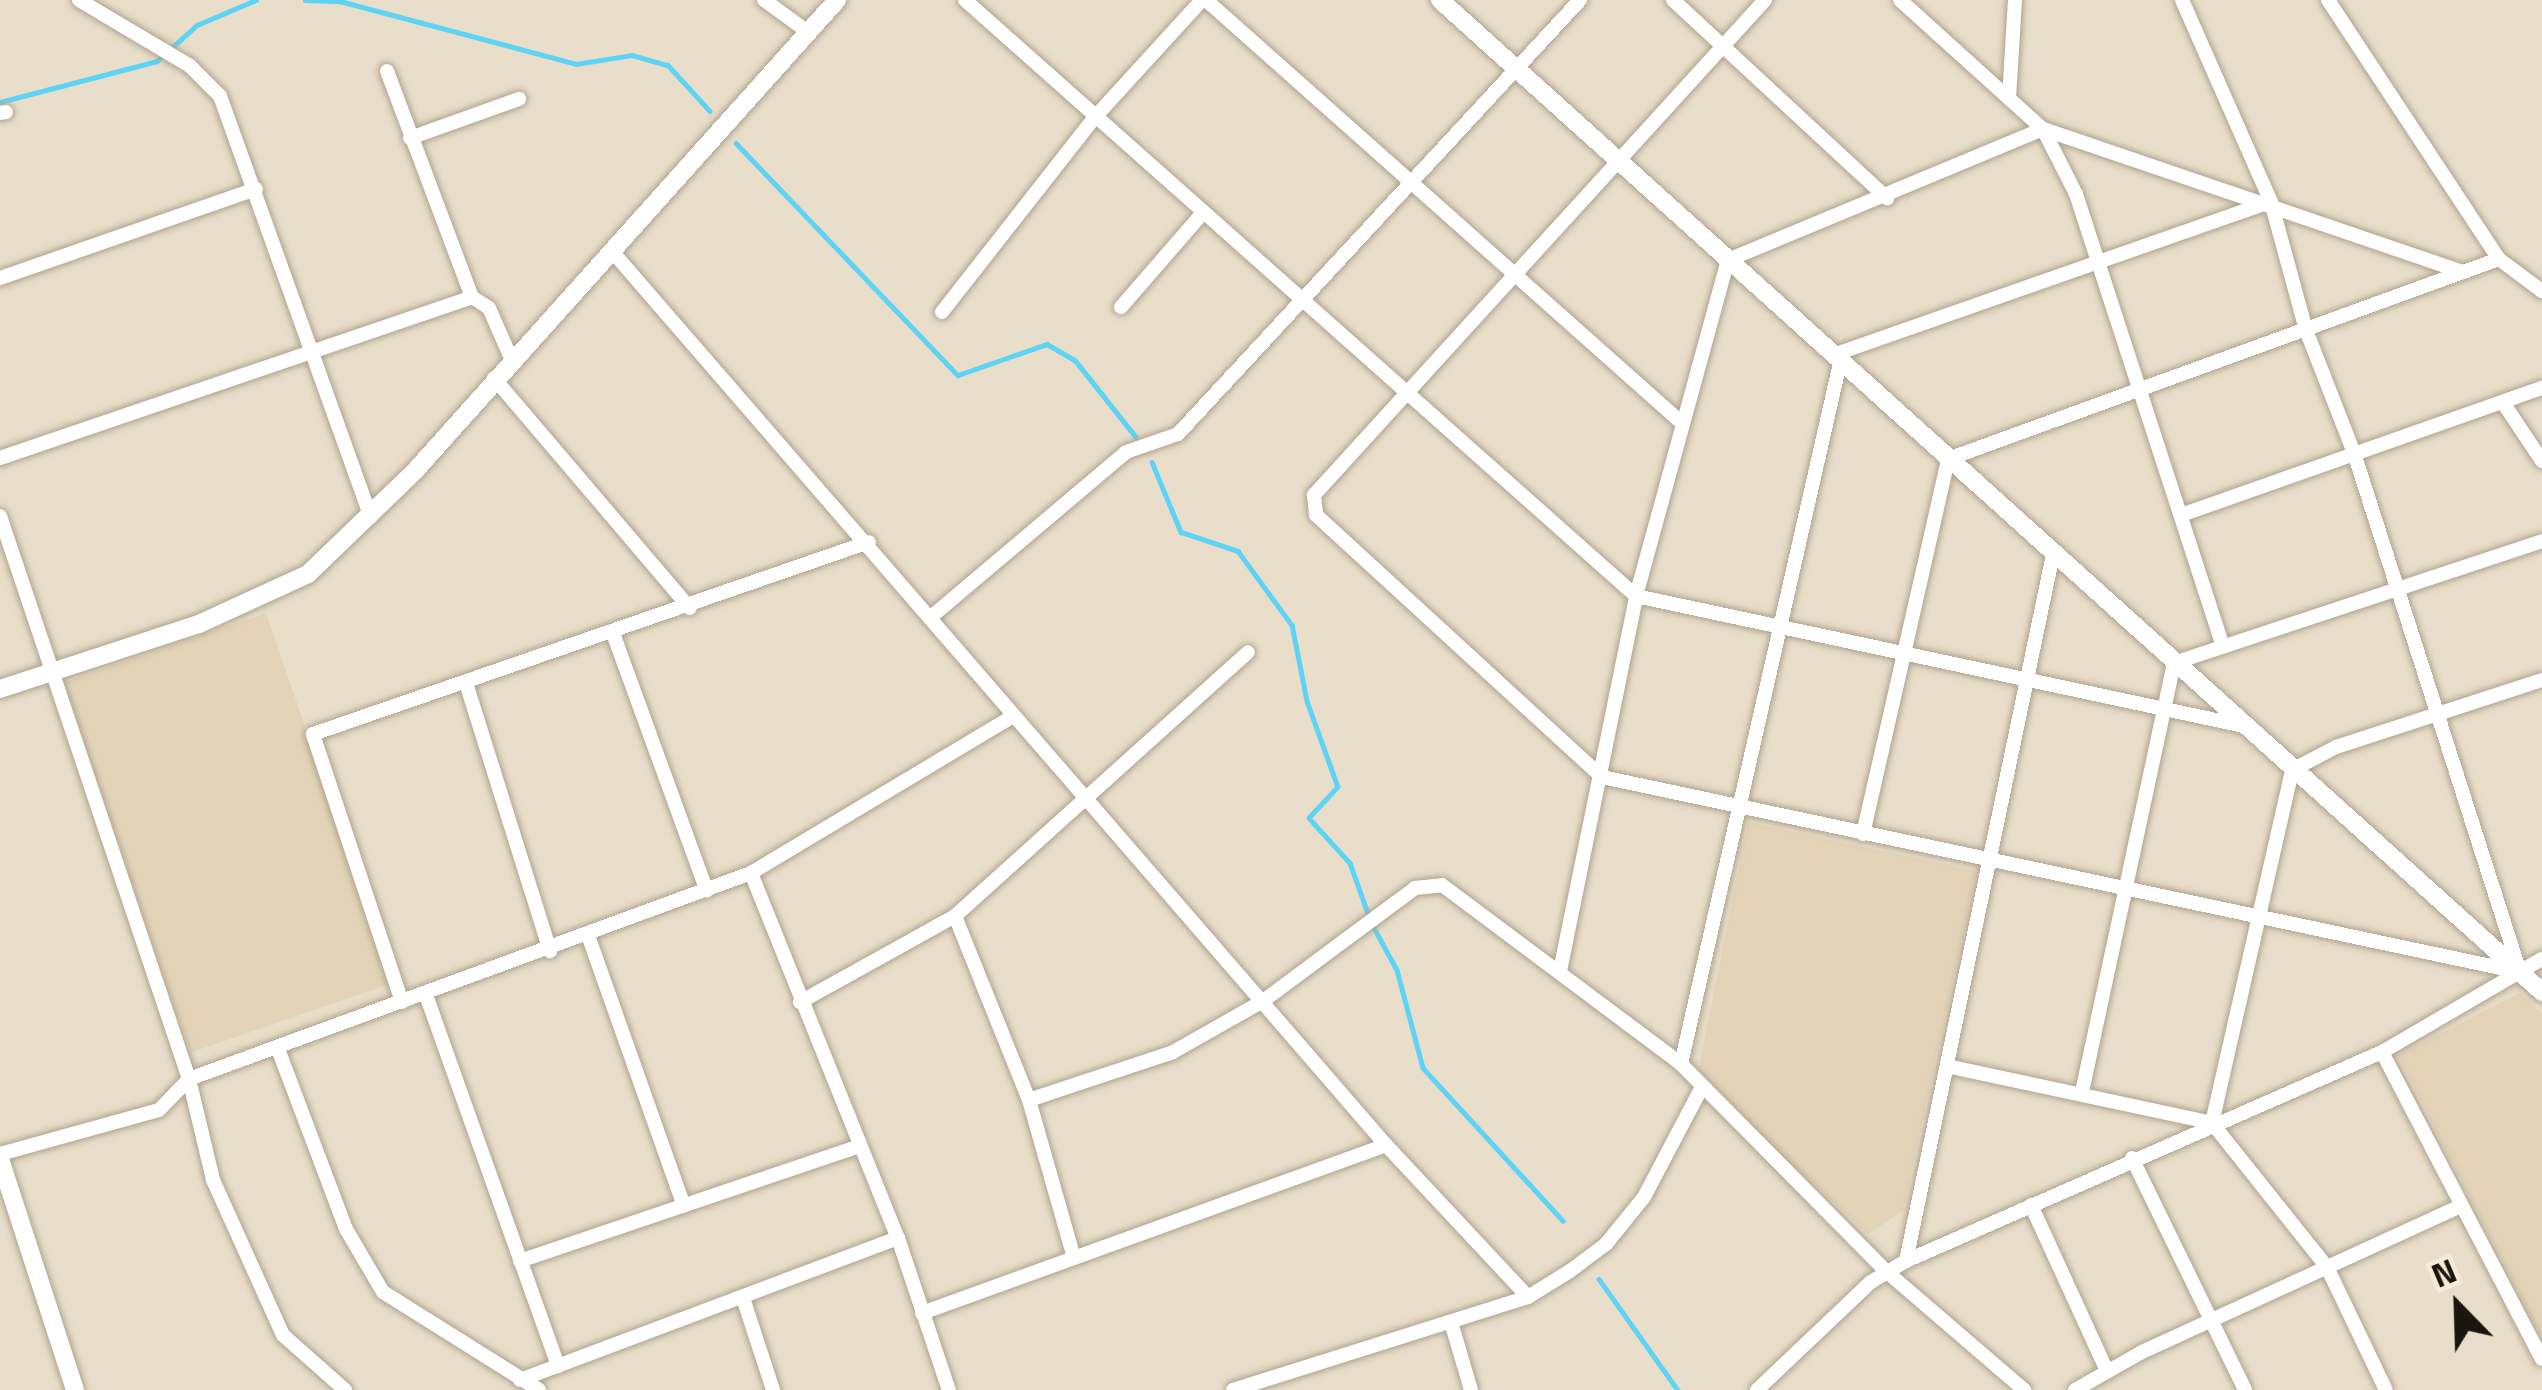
<!DOCTYPE html>
<style>
body{margin:0}
#map{position:relative;width:2542px;height:1390px;overflow:hidden;background:#e9dec9;font-family:"Titillium Web",sans-serif}
div>[style]{position:absolute}
.built>*{inset:0;background:#e3d4b8;transform-origin:0 0}
.stream>*{height:4.5px;margin:-2.25px;padding:0 2.25px;transform-origin:2.25px;border-radius:2.25px;background:#5dd3f5}
.roads{filter:drop-shadow(0 0 3px #afa490) drop-shadow(0 0 3px #afa490)}
.street>*{height:14px;margin:-7px;padding:0 7px;transform-origin:7px;border-radius:7px;background:#fff}
.secondary>*{height:18px;margin:-9px;padding:0 9px;transform-origin:9px;border-radius:9px;background:#fff}
span{translate:-50% -50%;white-space:nowrap;text-align:center;line-height:1.15;-webkit-text-stroke:9px #f7ebd6;paint-order:stroke}
.north{position:absolute;left:2398px;top:1246px;width:120px;height:120px;-webkit-text-stroke:9px #f7ebd6;paint-order:stroke;rotate:337deg;font-size:33px;font-weight:700;line-height:48px;text-align:center;color:#1a160e}
.north::after{content:'';display:block;margin:auto;width:42px;height:54px;background:#1a160e;clip-path:polygon(50% 0,100% 100%,50% 72%,0 100%)}
</style>
<div id="map">
<div class="built">
<i style="left:266px;top:613px;width:391px;height:214px;rotate:71deg"></i>
<i style="clip-path:polygon(1748px 822px,1976px 871px,1903px 1211px,1868px 1234px,1697px 1077px)"></i>
<i style="clip-path:polygon(2520px 993px,2542px 1013px,2542px 1338px,2398px 1055px)"></i>
</div>
<div class="stream">
<i style="left:305px;top:0;width:35px;rotate:2deg"></i>
<i style="left:340px;top:1px;width:244px;rotate:14.9deg"></i>
<i style="left:576px;top:64px;width:57px;rotate:-9.1deg"></i>
<i style="left:632px;top:55px;width:37px;rotate:16deg"></i>
<i style="left:668px;top:65px;width:62px;rotate:47.6deg"></i>
<i style="left:0;top:102px;width:162px;rotate:-14.6deg"></i>
<i style="left:157px;top:61px;width:54px;rotate:-42deg"></i>
<i style="left:197px;top:25px;width:64px;rotate:-23deg"></i>
<i style="left:736px;top:143px;width:321px;rotate:46.3deg"></i>
<i style="left:958px;top:375px;width:94px;rotate:-19.2deg"></i>
<i style="left:1047px;top:344px;width:32px;rotate:30deg"></i>
<i style="left:1075px;top:360px;width:98px;rotate:51.6deg"></i>
<i style="left:1152px;top:462px;width:76px;rotate:67.5deg"></i>
<i style="left:1181px;top:532px;width:60px;rotate:18.4deg"></i>
<i style="left:1238px;top:551px;width:92px;rotate:53.9deg"></i>
<i style="left:1292px;top:625px;width:77px;rotate:78.8deg"></i>
<i style="left:1307px;top:701px;width:91px;rotate:70.2deg"></i>
<i style="left:1338px;top:787px;width:42px;rotate:133.1deg"></i>
<i style="left:1309px;top:818px;width:61px;rotate:47.7deg"></i>
<i style="left:1350px;top:863px;width:56px;rotate:70.3deg"></i>
<i style="left:1373px;top:926px;width:50px;rotate:61.4deg"></i>
<i style="left:1397px;top:970px;width:101px;rotate:75.1deg"></i>
<i style="left:1423px;top:1068px;width:207px;rotate:47.5deg"></i>
<i style="left:1599px;top:1279px;width:136px;rotate:54.6deg"></i>
</div>
<div class="roads">
<div class="street">
<i style="left:79px;top:0;width:129px;rotate:30.7deg"></i>
<i style="left:190px;top:66px;width:42px;rotate:45deg"></i>
<i style="left:220px;top:96px;width:447px;rotate:70.3deg"></i>
<i style="left:764px;top:0;width:54px;rotate:36deg"></i>
<i style="left:965px;top:0;width:897px;rotate:41.61deg"></i>
<i style="left:1636px;top:596px;width:622px;rotate:12.07deg"></i>
<i style="left:1206px;top:0;width:637px;rotate:41.63deg"></i>
<i style="left:1673px;top:0;width:292px;rotate:42.8deg"></i>
<i style="left:1765px;top:0;width:670px;rotate:132.34deg"></i>
<i style="left:1314px;top:495px;width:20px;rotate:84deg"></i>
<i style="left:1316px;top:515px;width:388px;rotate:42.5deg"></i>
<i style="left:1602px;top:777px;width:933px;rotate:12deg"></i>
<i style="left:1900px;top:0;width:193px;rotate:42.1deg"></i>
<i style="left:2043px;top:129px;width:73px;rotate:63.1deg"></i>
<i style="left:2076px;top:194px;width:472px;rotate:72deg"></i>
<i style="left:2182px;top:0;width:221px;rotate:66.2deg"></i>
<i style="left:2271px;top:202px;width:133px;rotate:74.7deg"></i>
<i style="left:2306px;top:330px;width:135px;rotate:68.7deg"></i>
<i style="left:2355px;top:456px;width:542px;rotate:72.27deg"></i>
<i style="left:2328px;top:0;width:310px;rotate:56.6deg"></i>
<i style="left:2499px;top:259px;width:54px;rotate:36.7deg"></i>
<i style="left:387px;top:71px;width:241px;rotate:69.4deg"></i>
<i style="left:2009px;top:98px;width:98px;rotate:-86.5deg"></i>
<i style="left:0;top:113px;width:6px;rotate:-9deg"></i>
<i style="left:410px;top:138px;width:116px;rotate:-19.7deg"></i>
<i style="left:611px;top:250px;width:1184px;rotate:49.11deg"></i>
<i style="left:1386px;top:1145px;width:208px;rotate:46.9deg"></i>
<i style="left:0;top:278px;width:271px;rotate:-19.2deg"></i>
<i style="left:1121px;top:307px;width:121px;rotate:-49deg"></i>
<i style="left:942px;top:312px;width:248px;rotate:-51.9deg"></i>
<i style="left:1095px;top:117px;width:159px;rotate:-47.6deg"></i>
<i style="left:1833px;top:355px;width:463px;rotate:-19.3deg"></i>
<i style="left:494px;top:378px;width:302px;rotate:49.6deg"></i>
<i style="left:2504px;top:404px;width:69px;rotate:56.3deg"></i>
<i style="left:0;top:458px;width:499px;rotate:-18.8deg"></i>
<i style="left:472px;top:297px;width:20px;rotate:33deg"></i>
<i style="left:489px;top:308px;width:55px;rotate:66.3deg"></i>
<i style="left:2181px;top:515px;width:383px;rotate:-19.4deg"></i>
<i style="left:0;top:516px;width:594px;rotate:71.44deg"></i>
<i style="left:189px;top:1079px;width:104px;rotate:76.6deg"></i>
<i style="left:213px;top:1180px;width:170px;rotate:65.7deg"></i>
<i style="left:283px;top:1335px;width:83px;rotate:41.6deg"></i>
<i style="left:931px;top:617px;width:255px;rotate:-40.2deg"></i>
<i style="left:1126px;top:452px;width:55px;rotate:-19.1deg"></i>
<i style="left:1178px;top:434px;width:592px;rotate:-47.19deg"></i>
<i style="left:614px;top:636px;width:271px;rotate:70deg"></i>
<i style="left:467px;top:686px;width:278px;rotate:72.6deg"></i>
<i style="left:1863px;top:834px;width:385px;rotate:-77.2deg"></i>
<i style="left:1948px;top:459px;width:586px;rotate:-19.95deg"></i>
<i style="left:751px;top:873px;width:393px;rotate:68.1deg"></i>
<i style="left:898px;top:1238px;width:160px;rotate:71.5deg"></i>
<i style="left:955px;top:916px;width:198px;rotate:68.1deg"></i>
<i style="left:1029px;top:1100px;width:164px;rotate:74.1deg"></i>
<i style="left:589px;top:938px;width:284px;rotate:70.5deg"></i>
<i style="left:1560px;top:971px;width:383px;rotate:-78.5deg"></i>
<i style="left:1636px;top:596px;width:348px;rotate:-74.7deg"></i>
<i style="left:1728px;top:260px;width:341px;rotate:-22.6deg"></i>
<i style="left:2043px;top:129px;width:443px;rotate:18.8deg"></i>
<i style="left:426px;top:995px;width:394px;rotate:70.4deg"></i>
<i style="left:402px;top:1002px;width:282px;rotate:-108.4deg"></i>
<i style="left:313px;top:734px;width:588px;rotate:-19.05deg"></i>
<i style="left:800px;top:1002px;width:177px;rotate:-29deg"></i>
<i style="left:955px;top:916px;width:394px;rotate:-42deg"></i>
<i style="left:278px;top:1049px;width:192px;rotate:69.3deg"></i>
<i style="left:346px;top:1229px;width:73px;rotate:59.6deg"></i>
<i style="left:383px;top:1292px;width:184px;rotate:32.1deg"></i>
<i style="left:2382px;top:1052px;width:346px;rotate:62.5deg"></i>
<i style="left:1681px;top:1064px;width:719px;rotate:-77.22deg"></i>
<i style="left:1947px;top:1066px;width:271px;rotate:12.1deg"></i>
<i style="left:2212px;top:1123px;width:184px;rotate:51.4deg"></i>
<i style="left:2327px;top:1267px;width:136px;rotate:64.4deg"></i>
<i style="left:2082px;top:1092px;width:439px;rotate:-77.9deg"></i>
<i style="left:2174px;top:663px;width:388px;rotate:-18.3deg"></i>
<i style="left:1029px;top:1100px;width:152px;rotate:-18.4deg"></i>
<i style="left:1173px;top:1052px;width:103px;rotate:-29.5deg"></i>
<i style="left:1263px;top:1001px;width:189px;rotate:-36.6deg"></i>
<i style="left:1415px;top:888px;width:27px;rotate:-6deg"></i>
<i style="left:1442px;top:885px;width:299px;rotate:36.8deg"></i>
<i style="left:1681px;top:1064px;width:293px;rotate:45.3deg"></i>
<i style="left:1887px;top:1272px;width:181px;rotate:40.7deg"></i>
<i style="left:2212px;top:1123px;width:362px;rotate:-77.2deg"></i>
<i style="left:2292px;top:770px;width:50px;rotate:-27.6deg"></i>
<i style="left:2336px;top:747px;width:217px;rotate:-18deg"></i>
<i style="left:0;top:1154px;width:165px;rotate:-15.5deg"></i>
<i style="left:159px;top:1110px;width:43px;rotate:-45.9deg"></i>
<i style="left:189px;top:1079px;width:599px;rotate:-20.13deg"></i>
<i style="left:751px;top:873px;width:304px;rotate:-30.9deg"></i>
<i style="left:2132px;top:1158px;width:258px;rotate:64deg"></i>
<i style="left:2031px;top:1205px;width:183px;rotate:65.4deg"></i>
<i style="left:520px;top:1261px;width:359px;rotate:-18.7deg"></i>
<i style="left:1906px;top:1261px;width:722px;rotate:-78.25deg"></i>
<i style="left:743px;top:1298px;width:97px;rotate:71.9deg"></i>
<i style="left:922px;top:1313px;width:493px;rotate:-19.9deg"></i>
<i style="left:1451px;top:1322px;width:71px;rotate:73.6deg"></i>
<i style="left:520px;top:1380px;width:404px;rotate:-20.6deg"></i>
<i style="left:1233px;top:1390px;width:309px;rotate:-17.5deg"></i>
<i style="left:1528px;top:1297px;width:49px;rotate:-31.8deg"></i>
<i style="left:1570px;top:1271px;width:45px;rotate:-36.9deg"></i>
<i style="left:1606px;top:1244px;width:60px;rotate:-51deg"></i>
<i style="left:1644px;top:1197px;width:124px;rotate:-62.2deg"></i>
<i style="left:1757px;top:1390px;width:157px;rotate:-43.5deg"></i>
<i style="left:1871px;top:1282px;width:41px;rotate:-31deg"></i>
<i style="left:1906px;top:1261px;width:520px;rotate:-23.71deg"></i>
<i style="left:2382px;top:1052px;width:185px;rotate:-30.2deg"></i>
<i style="left:2075px;top:1390px;width:77px;rotate:-29.6deg"></i>
<i style="left:2142px;top:1352px;width:351px;rotate:-24.6deg"></i>
</div>
<div class="secondary">
<i style="left:1440px;top:0;width:1483px;rotate:41.99deg"></i>
<i style="left:0;top:689px;width:209px;rotate:-18.1deg"></i>
<i style="left:199px;top:624px;width:120px;rotate:-24.6deg"></i>
<i style="left:308px;top:574px;width:147px;rotate:-43.9deg"></i>
<i style="left:414px;top:472px;width:634px;rotate:-48.13deg"></i>
<i style="left:0;top:1159px;width:243px;rotate:72deg"></i>
</div>
</div>
<div class="north">N</div>
</div>
